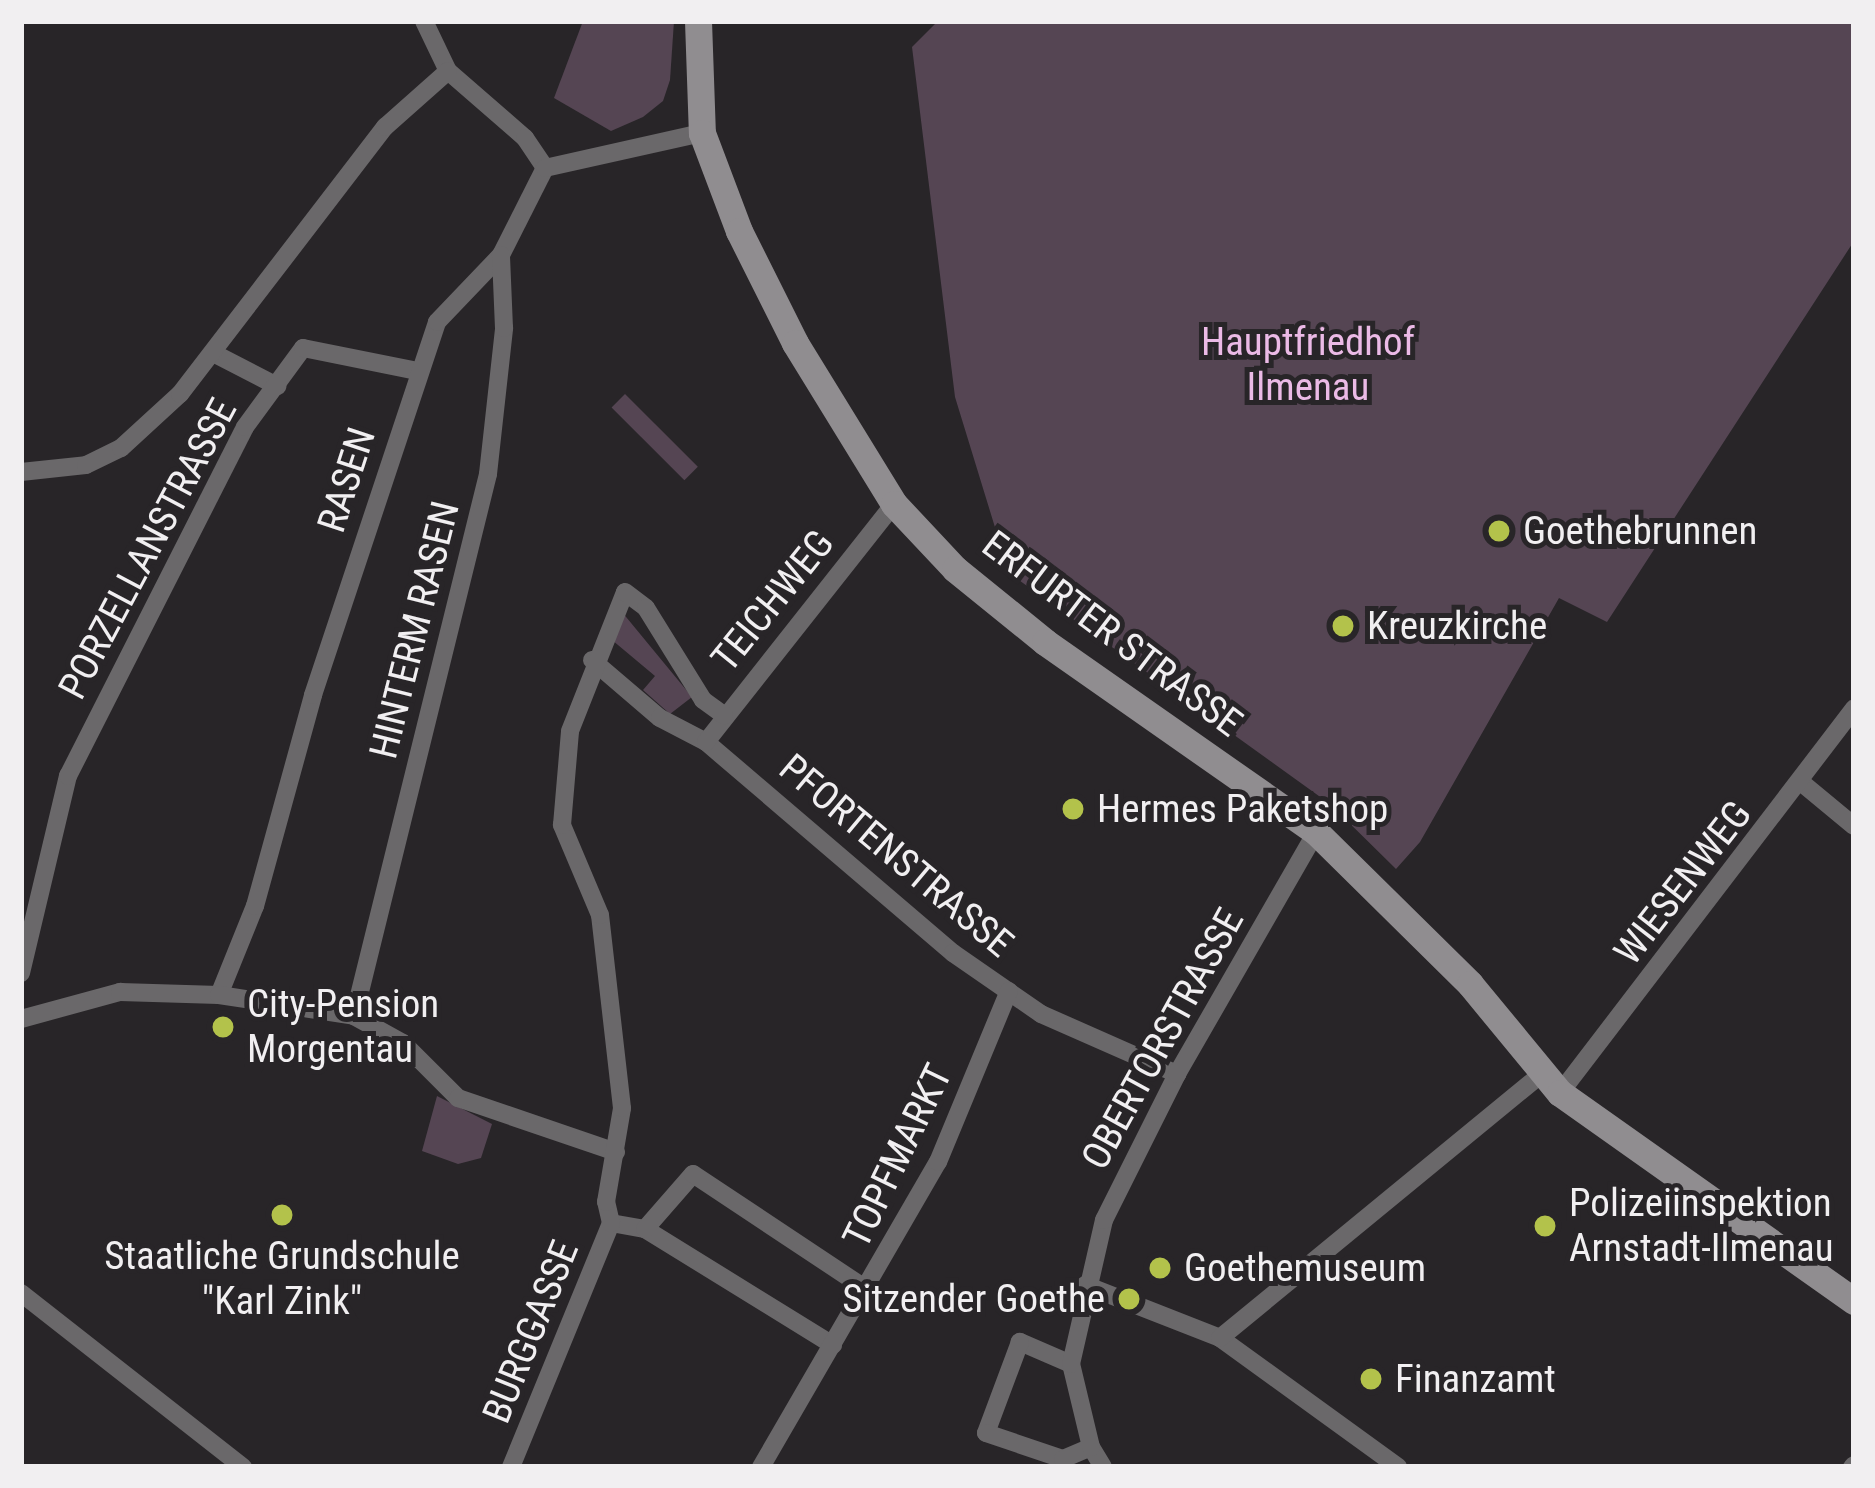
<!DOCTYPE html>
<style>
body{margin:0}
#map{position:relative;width:1875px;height:1488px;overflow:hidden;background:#282528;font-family:"Roboto Condensed",sans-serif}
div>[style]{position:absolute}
.green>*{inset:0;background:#554553;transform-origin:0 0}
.minor>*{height:18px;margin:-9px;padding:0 9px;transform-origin:9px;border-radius:9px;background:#6a686a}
.secondary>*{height:27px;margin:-13.5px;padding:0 13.5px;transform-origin:13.5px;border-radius:13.5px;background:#908d90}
.dots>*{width:33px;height:33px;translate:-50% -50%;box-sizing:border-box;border:6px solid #282528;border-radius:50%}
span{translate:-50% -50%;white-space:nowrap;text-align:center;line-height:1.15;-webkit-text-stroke:10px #282528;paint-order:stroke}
.park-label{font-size:39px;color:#ebbae6}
.street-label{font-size:39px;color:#f1eff1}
.poi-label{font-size:39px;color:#f1eff1}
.left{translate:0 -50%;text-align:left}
.right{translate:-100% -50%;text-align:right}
.frame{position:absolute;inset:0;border:24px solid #f1eff1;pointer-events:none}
</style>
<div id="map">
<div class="green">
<i style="clip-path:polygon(583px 21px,674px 21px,670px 80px,663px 101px,643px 117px,611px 131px,554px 98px)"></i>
<i style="clip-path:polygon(938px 21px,1854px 21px,1854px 241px,1607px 622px,1559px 598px,1420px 842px,1396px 869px,1330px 804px,1009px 573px,955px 397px,912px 47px)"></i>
<i style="left:625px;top:394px;width:103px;height:19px;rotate:45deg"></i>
<i style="clip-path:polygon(622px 612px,692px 697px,670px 714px,643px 690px,655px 676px,612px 640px)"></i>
<i style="clip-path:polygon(437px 1096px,492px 1124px,481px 1158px,458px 1164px,422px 1151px)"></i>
</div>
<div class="minor">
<i style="left:424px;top:21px;width:55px;rotate:64.4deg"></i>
<i style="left:448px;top:71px;width:102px;rotate:41deg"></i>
<i style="left:525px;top:138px;width:36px;rotate:56deg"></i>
<i style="left:217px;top:355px;width:68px;rotate:27.3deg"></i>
<i style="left:21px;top:472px;width:65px;rotate:-6.1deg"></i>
<i style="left:86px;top:465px;width:39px;rotate:-26deg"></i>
<i style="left:121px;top:448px;width:80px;rotate:-42.5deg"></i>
<i style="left:180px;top:394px;width:337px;rotate:-52.5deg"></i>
<i style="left:385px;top:127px;width:84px;rotate:-41.6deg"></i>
<i style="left:592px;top:660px;width:89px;rotate:40.5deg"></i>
<i style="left:660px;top:718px;width:52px;rotate:27.6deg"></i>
<i style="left:706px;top:742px;width:325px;rotate:40.5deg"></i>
<i style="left:953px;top:953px;width:107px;rotate:34.7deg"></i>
<i style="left:1041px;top:1014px;width:149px;rotate:23.8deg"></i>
<i style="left:706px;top:742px;width:303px;rotate:-51.7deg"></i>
<i style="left:1802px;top:783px;width:67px;rotate:39.6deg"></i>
<i style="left:21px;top:973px;width:203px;rotate:-76.6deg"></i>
<i style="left:68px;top:776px;width:391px;rotate:-63.1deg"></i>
<i style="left:245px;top:427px;width:98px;rotate:-53.7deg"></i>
<i style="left:303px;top:348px;width:116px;rotate:11.4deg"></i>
<i style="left:219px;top:995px;width:96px;rotate:-68deg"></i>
<i style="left:255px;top:906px;width:219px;rotate:-74.6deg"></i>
<i style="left:313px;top:695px;width:393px;rotate:-71.6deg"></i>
<i style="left:437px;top:322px;width:93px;rotate:-46.3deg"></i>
<i style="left:501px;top:255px;width:97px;rotate:-63.2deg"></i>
<i style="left:545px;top:168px;width:161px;rotate:-12.6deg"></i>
<i style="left:354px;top:1016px;width:558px;rotate:-76.11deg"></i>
<i style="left:488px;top:474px;width:147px;rotate:-83.7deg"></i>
<i style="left:504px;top:328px;width:73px;rotate:-92.4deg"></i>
<i style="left:21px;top:1019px;width:103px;rotate:-15.3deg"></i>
<i style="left:120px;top:992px;width:99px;rotate:1.7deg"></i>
<i style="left:219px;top:995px;width:137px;rotate:8.8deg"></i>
<i style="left:354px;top:1016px;width:56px;rotate:28.9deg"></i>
<i style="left:403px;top:1043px;width:78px;rotate:45deg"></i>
<i style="left:458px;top:1098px;width:167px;rotate:18.9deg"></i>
<i style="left:1560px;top:1093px;width:484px;rotate:-52.6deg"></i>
<i style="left:611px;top:1223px;width:35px;rotate:10deg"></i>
<i style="left:645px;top:1229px;width:221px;rotate:31.7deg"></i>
<i style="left:645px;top:1229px;width:73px;rotate:-48.9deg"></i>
<i style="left:693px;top:1174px;width:211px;rotate:33.6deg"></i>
<i style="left:1085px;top:1285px;width:145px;rotate:21.4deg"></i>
<i style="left:1220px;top:1338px;width:220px;rotate:35.9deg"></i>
<i style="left:21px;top:1293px;width:282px;rotate:38.1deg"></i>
<i style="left:1220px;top:1338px;width:416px;rotate:-39.4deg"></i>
<i style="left:1071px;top:1364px;width:56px;rotate:-156.7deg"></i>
<i style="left:1020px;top:1342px;width:97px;rotate:110.5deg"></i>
<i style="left:986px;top:1433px;width:81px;rotate:18.7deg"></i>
<i style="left:1063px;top:1459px;width:30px;rotate:-23deg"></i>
<i style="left:511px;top:1467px;width:264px;rotate:-67.7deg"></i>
<i style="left:611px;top:1223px;width:22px;rotate:-103deg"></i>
<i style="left:606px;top:1202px;width:95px;rotate:-80.3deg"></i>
<i style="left:622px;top:1108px;width:194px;rotate:-96.5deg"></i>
<i style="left:600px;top:915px;width:98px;rotate:-112.9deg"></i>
<i style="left:562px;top:825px;width:94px;rotate:-85.1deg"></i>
<i style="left:570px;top:731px;width:149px;rotate:-68.4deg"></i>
<i style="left:625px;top:592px;width:26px;rotate:37deg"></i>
<i style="left:646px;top:608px;width:108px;rotate:58.2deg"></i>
<i style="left:703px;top:700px;width:26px;rotate:36deg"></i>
<i style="left:761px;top:1467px;width:353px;rotate:-59.9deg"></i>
<i style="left:938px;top:1162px;width:185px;rotate:-67.5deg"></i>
<i style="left:1103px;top:1467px;width:23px;rotate:-121deg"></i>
<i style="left:1091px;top:1447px;width:85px;rotate:-103.5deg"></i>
<i style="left:1071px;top:1364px;width:148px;rotate:-77.1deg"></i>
<i style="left:1104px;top:1220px;width:163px;rotate:-63.4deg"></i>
<i style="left:1177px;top:1074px;width:279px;rotate:-60.1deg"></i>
<i style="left:1852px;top:1467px;width:3px;rotate:-45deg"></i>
</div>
<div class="secondary">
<i style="left:698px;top:21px;width:112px;rotate:88deg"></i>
<i style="left:702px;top:133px;width:105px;rotate:69.3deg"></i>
<i style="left:739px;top:231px;width:125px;rotate:63.4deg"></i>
<i style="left:795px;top:343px;width:189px;rotate:58.4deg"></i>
<i style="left:894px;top:504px;width:89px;rotate:46.8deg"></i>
<i style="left:955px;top:569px;width:116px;rotate:39deg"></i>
<i style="left:1045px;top:642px;width:331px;rotate:35deg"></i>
<i style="left:1316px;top:832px;width:216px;rotate:44.6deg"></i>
<i style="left:1470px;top:984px;width:141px;rotate:50.5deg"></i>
<i style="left:1560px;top:1093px;width:360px;rotate:35.3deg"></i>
</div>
<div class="dots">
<i style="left:1499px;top:531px;background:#b3c24b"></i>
<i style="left:1343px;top:626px;background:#b3c24b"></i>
<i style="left:1073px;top:809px;background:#b3c24b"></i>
<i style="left:223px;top:1027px;background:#b3c24b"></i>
<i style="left:282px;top:1215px;background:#b3c24b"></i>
<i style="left:1545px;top:1226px;background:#b3c24b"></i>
<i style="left:1160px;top:1268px;background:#b3c24b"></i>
<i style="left:1129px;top:1299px;background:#b3c24b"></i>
<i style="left:1371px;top:1379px;background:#b3c24b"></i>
</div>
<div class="park-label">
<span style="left:1308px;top:365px">Hauptfriedhof<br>Ilmenau</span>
</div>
<div class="street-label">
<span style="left:347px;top:480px;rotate:-72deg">RASEN</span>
<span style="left:148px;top:549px;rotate:-62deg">PORZELLANSTRASSE</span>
<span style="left:773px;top:601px;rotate:-51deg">TEICHWEG</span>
<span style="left:415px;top:630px;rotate:-76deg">HINTERM RASEN</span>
<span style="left:1112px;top:634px;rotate:37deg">ERFURTER STRASSE</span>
<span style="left:896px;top:856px;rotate:40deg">PFORTENSTRASSE</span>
<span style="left:1683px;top:883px;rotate:-52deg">WIESENWEG</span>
<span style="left:1163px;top:1039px;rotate:-61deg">OBERTORSTRASSE</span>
<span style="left:898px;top:1156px;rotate:-64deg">TOPFMARKT</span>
<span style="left:531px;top:1332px;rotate:-68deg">BURGGASSE</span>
</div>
<div class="poi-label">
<span class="left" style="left:1523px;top:531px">Goethebrunnen</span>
<span class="left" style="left:1367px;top:626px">Kreuzkirche</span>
<span class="left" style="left:1097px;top:809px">Hermes Paketshop</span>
<span class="left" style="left:247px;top:1027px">City-Pension<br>Morgentau</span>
<span class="left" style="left:1569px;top:1226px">Polizeiinspektion<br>Arnstadt-Ilmenau</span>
<span style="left:282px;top:1279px">Staatliche Grundschule<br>"Karl Zink"</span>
<span class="left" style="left:1184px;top:1268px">Goethemuseum</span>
<span class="right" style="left:1105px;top:1299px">Sitzender Goethe</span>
<span class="left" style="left:1395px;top:1379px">Finanzamt</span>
</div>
<div class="frame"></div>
</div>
